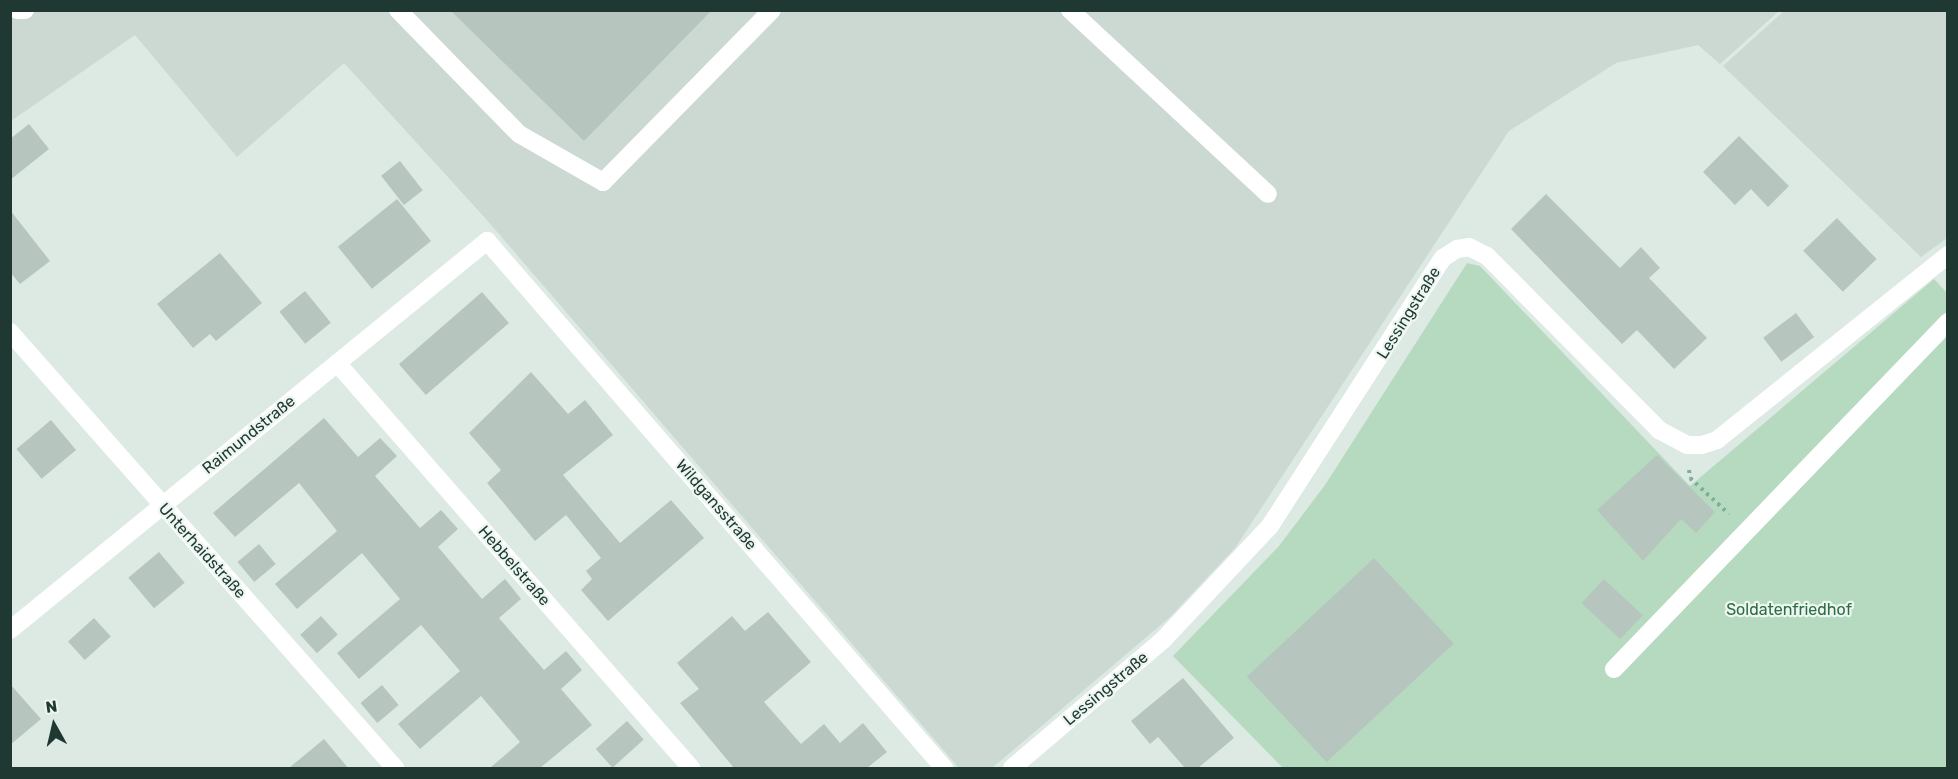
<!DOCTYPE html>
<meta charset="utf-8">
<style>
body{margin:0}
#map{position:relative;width:1958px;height:779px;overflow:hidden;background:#dde9e3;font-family:Rubik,sans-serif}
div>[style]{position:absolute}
.built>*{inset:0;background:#cbd9d2}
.green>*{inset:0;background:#b6dabf}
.building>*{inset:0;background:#b6c6bf;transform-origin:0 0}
.path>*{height:4px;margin-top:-2px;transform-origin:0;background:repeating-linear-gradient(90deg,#7eac9d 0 3px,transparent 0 7.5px)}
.minor>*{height:18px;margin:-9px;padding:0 9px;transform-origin:9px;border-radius:9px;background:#fff}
span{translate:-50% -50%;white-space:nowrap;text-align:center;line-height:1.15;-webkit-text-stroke:4.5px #edf6f1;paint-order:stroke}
.street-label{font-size:16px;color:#1f3831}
.park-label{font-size:16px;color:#2b6d44}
.frame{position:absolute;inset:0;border:12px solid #1f3831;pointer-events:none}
.north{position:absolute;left:24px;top:695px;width:60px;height:60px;-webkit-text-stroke:4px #edf6f1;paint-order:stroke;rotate:352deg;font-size:16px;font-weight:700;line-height:24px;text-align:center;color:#1f3831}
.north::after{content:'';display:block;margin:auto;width:21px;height:27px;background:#1f3831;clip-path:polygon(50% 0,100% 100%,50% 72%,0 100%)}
</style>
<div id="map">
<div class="built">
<i style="clip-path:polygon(11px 11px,1779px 11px,1720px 64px,1698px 45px,1616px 63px,1509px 131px,1235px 548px,1170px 617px,992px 768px,959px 768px,486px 219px,344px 63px,237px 157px,135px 35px,11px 121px)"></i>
<i style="clip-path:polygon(1784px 11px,1947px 11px,1947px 238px,1921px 257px,1723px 66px)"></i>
</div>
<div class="green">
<i style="clip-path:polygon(1467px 263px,1480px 266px,1690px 486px,1934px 279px,1947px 293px,1947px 768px,1283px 768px,1173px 656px,1279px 546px,1325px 485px)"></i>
</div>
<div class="building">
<i style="clip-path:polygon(450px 10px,712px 10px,584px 141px)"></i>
<i style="clip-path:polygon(29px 124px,49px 149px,10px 180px,10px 139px)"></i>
<i style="clip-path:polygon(1739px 136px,1789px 186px,1768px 207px,1751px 189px,1735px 205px,1703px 172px)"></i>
<i style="left:400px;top:161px;width:37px;height:24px;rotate:52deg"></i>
<i style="clip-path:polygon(1546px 194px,1620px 268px,1641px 247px,1660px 268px,1649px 278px,1707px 338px,1674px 369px,1637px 330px,1622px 344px,1511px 229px)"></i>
<i style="left:397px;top:199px;width:54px;height:76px;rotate:51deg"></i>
<i style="clip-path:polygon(10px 210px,50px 261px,20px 284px,10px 272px)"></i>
<i style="left:1837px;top:218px;width:57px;height:47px;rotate:46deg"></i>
<i style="clip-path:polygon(220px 253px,262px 303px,216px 341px,210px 334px,193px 348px,157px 304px)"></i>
<i style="left:305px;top:291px;width:41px;height:33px;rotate:51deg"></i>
<i style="left:482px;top:292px;width:41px;height:110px;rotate:49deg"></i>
<i style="left:1796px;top:313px;width:30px;height:41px;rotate:53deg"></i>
<i style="clip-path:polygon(531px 372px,568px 414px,585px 400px,613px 435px,563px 475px,620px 543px,671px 500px,704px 538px,608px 621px,581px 590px,592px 579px,586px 571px,601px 558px,566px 515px,535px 541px,487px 483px,501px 470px,469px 433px)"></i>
<i style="clip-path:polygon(324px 418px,358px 457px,380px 438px,397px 456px,375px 476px,420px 528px,441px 510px,458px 529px,438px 547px,482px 599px,505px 579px,521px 599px,499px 618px,544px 670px,566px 651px,582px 670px,561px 689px,592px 725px,540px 768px,490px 768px,520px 742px,481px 696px,420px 749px,398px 724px,460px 671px,421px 625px,359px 679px,337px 653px,400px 599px,362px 553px,297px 609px,275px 584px,337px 531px,299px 483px,235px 537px,213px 513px)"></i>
<i style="left:51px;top:420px;width:39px;height:45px;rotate:50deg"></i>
<i style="clip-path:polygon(1657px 455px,1715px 512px,1696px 533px,1681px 519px,1643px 561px,1597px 510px)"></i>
<i style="left:259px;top:544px;width:26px;height:28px;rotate:50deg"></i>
<i style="left:159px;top:552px;width:40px;height:40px;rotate:50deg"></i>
<i style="left:1374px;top:558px;width:117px;height:174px;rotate:47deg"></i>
<i style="left:1604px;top:579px;width:53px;height:33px;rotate:43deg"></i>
<i style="clip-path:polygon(768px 612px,811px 662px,764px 702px,801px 744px,824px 724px,840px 743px,863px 723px,887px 752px,867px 768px,734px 768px,680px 703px,699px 689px,677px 663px,732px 616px,745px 631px)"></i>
<i style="left:321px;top:616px;width:25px;height:28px;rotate:48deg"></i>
<i style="left:94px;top:618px;width:25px;height:35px;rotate:48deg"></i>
<i style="clip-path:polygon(1183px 678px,1234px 738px,1198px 768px,1185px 768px,1158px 737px,1150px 744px,1131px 721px)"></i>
<i style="clip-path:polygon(10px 684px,41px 719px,10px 745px)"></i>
<i style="left:382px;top:685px;width:26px;height:28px;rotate:50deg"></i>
<i style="left:627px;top:721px;width:25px;height:42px;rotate:48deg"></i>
<i style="clip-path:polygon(324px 739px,348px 768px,289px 768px)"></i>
</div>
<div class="path">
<i style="left:1689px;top:470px;width:8px;rotate:83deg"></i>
<i style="left:1690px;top:478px;width:53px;rotate:42.7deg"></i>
</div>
<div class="minor">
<i style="left:17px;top:10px;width:8px"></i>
<i style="left:398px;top:10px;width:173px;rotate:45.7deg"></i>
<i style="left:519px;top:134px;width:97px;rotate:29.7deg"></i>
<i style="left:603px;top:182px;width:241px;rotate:-45.5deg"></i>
<i style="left:1070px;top:10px;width:270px;rotate:42.9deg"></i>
<i style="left:10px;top:332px;width:582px;rotate:48.55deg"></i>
<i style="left:337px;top:363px;width:538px;rotate:48.84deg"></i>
<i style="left:10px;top:630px;width:616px;rotate:-39.2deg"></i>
<i style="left:487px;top:241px;width:698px;rotate:49.07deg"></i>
<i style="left:1614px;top:669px;width:482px;rotate:-46.1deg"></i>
<i style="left:1012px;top:768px;width:197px;rotate:-40.3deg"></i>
<i style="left:1162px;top:641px;width:158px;rotate:-46.8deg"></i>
<i style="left:1270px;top:526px;width:319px;rotate:-57.2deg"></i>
<i style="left:1443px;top:258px;width:17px;rotate:-33deg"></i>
<i style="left:1457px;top:249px;width:12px;rotate:-9deg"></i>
<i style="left:1469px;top:247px;width:20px;rotate:27deg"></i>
<i style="left:1487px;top:256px;width:245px;rotate:45.3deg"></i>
<i style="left:1659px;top:430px;width:32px;rotate:28deg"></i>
<i style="left:1687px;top:445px;width:15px"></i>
<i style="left:1702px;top:445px;width:16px;rotate:-18deg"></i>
<i style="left:1717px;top:440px;width:296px;rotate:-38.7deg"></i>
</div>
<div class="street-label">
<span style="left:1409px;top:313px;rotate:-58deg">Lessingstraße</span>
<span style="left:249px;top:435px;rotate:-39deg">Raimundstraße</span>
<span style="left:716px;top:505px;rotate:49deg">Wildgansstraße</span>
<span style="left:202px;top:551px;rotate:48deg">Unterhaidstraße</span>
<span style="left:514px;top:566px;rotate:49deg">Hebbelstraße</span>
<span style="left:1106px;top:689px;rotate:-40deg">Lessingstraße</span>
</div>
<div class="park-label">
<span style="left:1789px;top:610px">Soldatenfriedhof</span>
</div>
<div class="frame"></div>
<div class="north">N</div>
</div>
